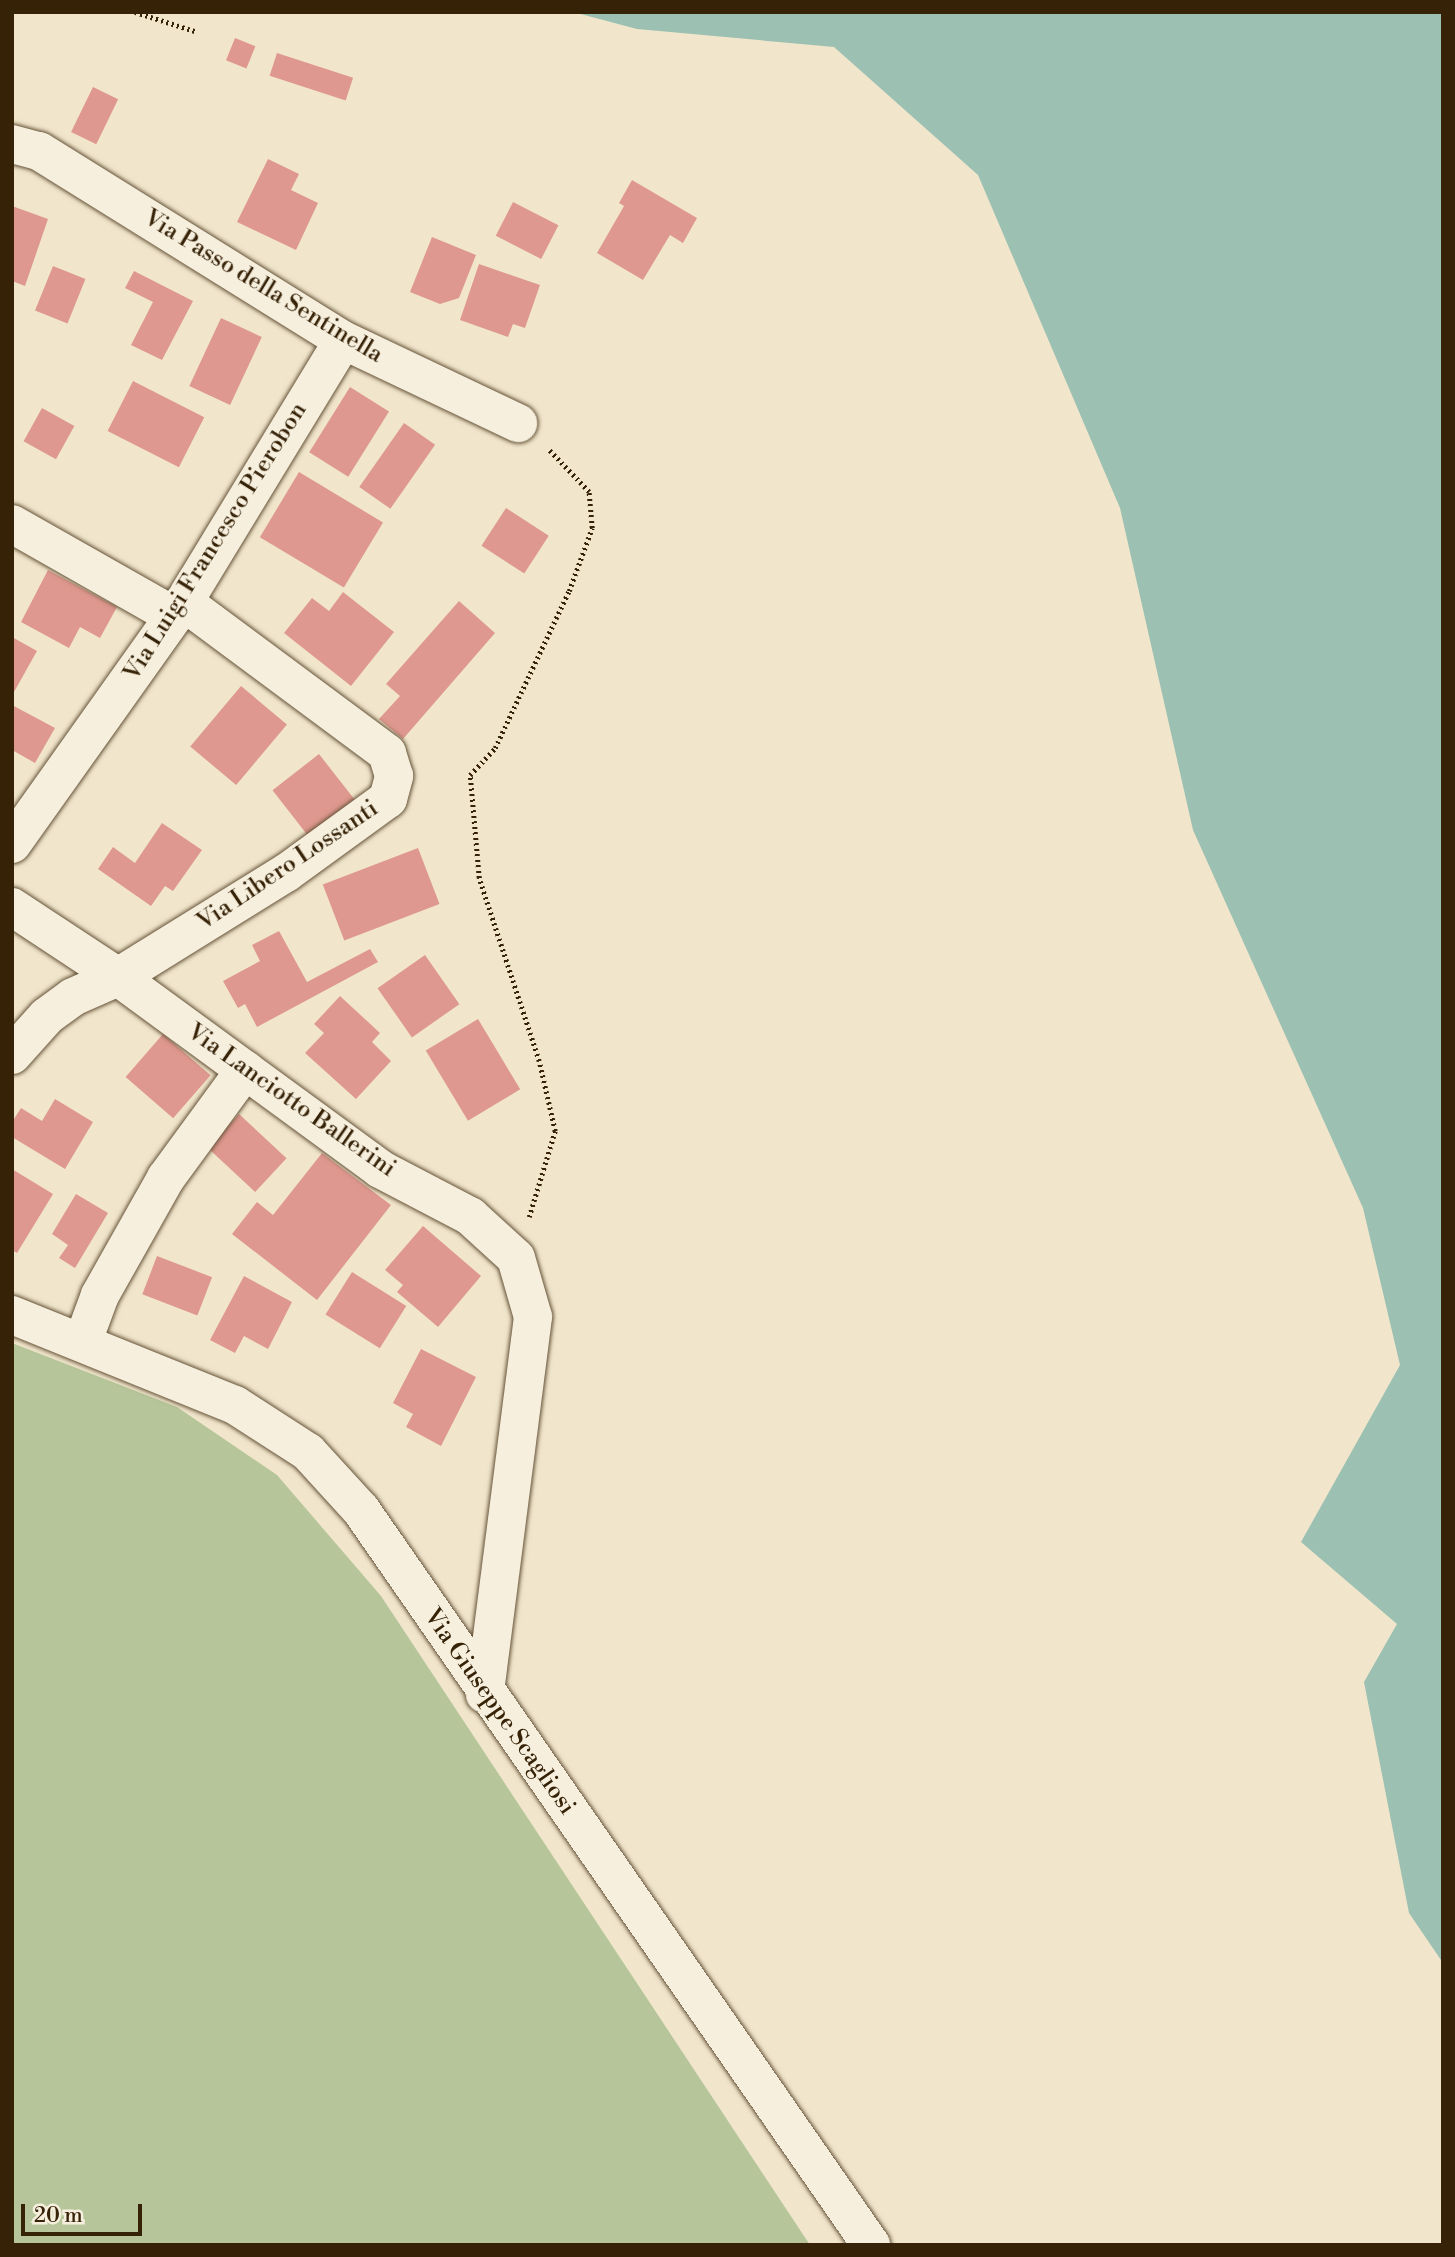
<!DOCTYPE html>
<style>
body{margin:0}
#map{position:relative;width:1455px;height:2257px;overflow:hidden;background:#f1e6cc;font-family:"Libre Bodoni",serif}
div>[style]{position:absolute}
.green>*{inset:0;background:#b6c69a}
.water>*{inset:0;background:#9cc0b2}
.building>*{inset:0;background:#df988f;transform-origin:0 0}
.path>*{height:4.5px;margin-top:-2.25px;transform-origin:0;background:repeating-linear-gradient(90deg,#362207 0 2px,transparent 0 5.5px)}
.roads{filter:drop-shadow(0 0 2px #655338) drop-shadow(0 0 2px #655338)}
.minor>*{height:38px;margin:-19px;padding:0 19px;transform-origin:19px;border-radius:19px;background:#f6efde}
span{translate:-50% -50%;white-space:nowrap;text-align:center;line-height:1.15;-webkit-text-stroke:5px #f6efde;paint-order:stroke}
.street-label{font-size:24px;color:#362207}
.frame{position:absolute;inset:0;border:14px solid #362207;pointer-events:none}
.scale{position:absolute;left:21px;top:2204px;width:121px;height:32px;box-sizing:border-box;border:4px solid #362207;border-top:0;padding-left:9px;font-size:21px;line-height:24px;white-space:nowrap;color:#362207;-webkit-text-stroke:5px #f6efde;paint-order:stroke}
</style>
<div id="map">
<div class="green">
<i style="clip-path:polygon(12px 1343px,177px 1407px,277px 1475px,381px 1596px,810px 2245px,12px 2245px)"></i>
</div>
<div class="water">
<i style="clip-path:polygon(573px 12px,1443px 12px,1443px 1963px,1409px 1913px,1364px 1682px,1397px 1624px,1301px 1542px,1400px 1365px,1363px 1208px,1193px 830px,1120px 508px,978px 175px,834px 47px,637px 29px)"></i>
</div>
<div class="building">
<i style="left:235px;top:38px;width:22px;height:24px;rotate:22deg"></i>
<i style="left:277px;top:53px;width:80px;height:24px;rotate:18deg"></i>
<i style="left:93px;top:87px;width:28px;height:50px;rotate:26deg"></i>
<i style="clip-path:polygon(268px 159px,299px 174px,291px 190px,318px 203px,296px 250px,237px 222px)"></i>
<i style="clip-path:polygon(632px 180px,697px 218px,683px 243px,670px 235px,643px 280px,597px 253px,624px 206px,619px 203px)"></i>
<i style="left:513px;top:202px;width:51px;height:38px;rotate:27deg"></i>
<i style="clip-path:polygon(12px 206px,48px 219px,25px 286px,12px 281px)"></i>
<i style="clip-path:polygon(432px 237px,476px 255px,459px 298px,440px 304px,410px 292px)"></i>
<i style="clip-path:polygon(479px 264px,540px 285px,525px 328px,513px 324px,508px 337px,460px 320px)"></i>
<i style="left:53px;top:266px;width:35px;height:48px;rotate:22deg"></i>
<i style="clip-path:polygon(134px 271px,193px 301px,162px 360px,131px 345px,153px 302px,125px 288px)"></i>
<i style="left:221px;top:318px;width:45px;height:75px;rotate:25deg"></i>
<i style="left:133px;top:381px;width:80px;height:56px;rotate:27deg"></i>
<i style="left:350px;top:387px;width:46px;height:77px;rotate:32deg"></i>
<i style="left:42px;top:408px;width:37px;height:38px;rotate:29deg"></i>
<i style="left:404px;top:423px;width:38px;height:78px;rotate:35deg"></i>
<i style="left:299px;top:472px;width:98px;height:76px;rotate:31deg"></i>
<i style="left:506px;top:508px;width:51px;height:45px;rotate:33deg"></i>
<i style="clip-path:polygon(48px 570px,117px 607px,100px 638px,80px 627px,69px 648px,21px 622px)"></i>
<i style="clip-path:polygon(343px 592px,394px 632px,351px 686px,284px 633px,312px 598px,329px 611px)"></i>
<i style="clip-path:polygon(459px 601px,495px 633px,403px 739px,379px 719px,400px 696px,386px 684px)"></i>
<i style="clip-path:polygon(12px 637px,37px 651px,14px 692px,12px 691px)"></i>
<i style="left:241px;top:686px;width:60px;height:79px;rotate:40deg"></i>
<i style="clip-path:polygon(12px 705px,55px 728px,35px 763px,12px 750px)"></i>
<i style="left:319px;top:754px;width:58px;height:59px;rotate:52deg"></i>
<i style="clip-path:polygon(162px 823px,202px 850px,173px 891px,165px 886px,151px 906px,98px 869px,113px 847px,135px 863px)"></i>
<i style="left:418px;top:848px;width:60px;height:102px;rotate:69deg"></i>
<i style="clip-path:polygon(279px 931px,307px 982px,370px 949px,378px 962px,257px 1027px,245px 1004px,238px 1008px,223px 981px,260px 961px,252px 945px)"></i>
<i style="left:425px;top:955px;width:60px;height:58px;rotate:55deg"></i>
<i style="clip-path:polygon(340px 996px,380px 1033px,372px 1042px,391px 1061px,356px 1099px,305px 1053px,324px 1033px,314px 1024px)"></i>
<i style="left:478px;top:1019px;width:82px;height:61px;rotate:59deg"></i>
<i style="left:163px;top:1034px;width:63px;height:57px;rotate:41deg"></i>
<i style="clip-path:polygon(55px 1099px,93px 1122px,65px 1169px,12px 1137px,12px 1122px,21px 1108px,42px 1121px)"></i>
<i style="left:239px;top:1114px;width:65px;height:46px;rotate:43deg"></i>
<i style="clip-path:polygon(322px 1153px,391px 1205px,317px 1300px,232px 1234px,257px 1202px,273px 1215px)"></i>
<i style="clip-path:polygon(12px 1169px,53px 1194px,17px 1253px,12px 1250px)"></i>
<i style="clip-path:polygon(76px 1194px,108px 1213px,75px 1268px,59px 1258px,68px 1245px,52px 1234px)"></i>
<i style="clip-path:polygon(423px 1226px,481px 1276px,438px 1327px,397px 1292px,403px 1285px,385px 1270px)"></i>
<i style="left:157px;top:1256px;width:59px;height:41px;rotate:21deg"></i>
<i style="left:352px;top:1272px;width:64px;height:50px;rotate:32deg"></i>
<i style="clip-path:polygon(244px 1276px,292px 1302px,268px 1349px,244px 1336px,235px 1353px,210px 1340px)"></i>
<i style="clip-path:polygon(421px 1349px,476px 1377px,441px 1446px,406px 1427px,413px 1414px,393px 1403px)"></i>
</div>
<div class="path">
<i style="left:135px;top:12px;width:63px;rotate:17.6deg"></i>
<i style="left:529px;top:1217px;width:90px;rotate:-73.2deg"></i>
<i style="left:555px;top:1131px;width:72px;rotate:-102.9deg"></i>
<i style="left:539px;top:1061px;width:193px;rotate:-108.2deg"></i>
<i style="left:479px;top:878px;width:103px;rotate:-95deg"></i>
<i style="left:470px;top:775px;width:37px;rotate:-47deg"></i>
<i style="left:495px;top:748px;width:174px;rotate:-64.8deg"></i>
<i style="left:569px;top:591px;width:67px;rotate:-69.9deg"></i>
<i style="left:592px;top:528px;width:36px;rotate:-95deg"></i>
<i style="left:589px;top:492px;width:59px;rotate:-133.6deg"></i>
</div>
<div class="roads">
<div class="minor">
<i style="left:12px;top:144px;width:28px;rotate:15deg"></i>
<i style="left:39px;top:151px;width:358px;rotate:31.9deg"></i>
<i style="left:343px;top:340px;width:194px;rotate:25.4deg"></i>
<i style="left:12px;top:524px;width:186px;rotate:29.6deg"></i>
<i style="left:12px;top:844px;width:297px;rotate:-54.6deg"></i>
<i style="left:184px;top:602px;width:306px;rotate:-58.7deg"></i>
<i style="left:12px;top:907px;width:127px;rotate:33.4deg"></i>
<i style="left:118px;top:977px;width:325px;rotate:36.2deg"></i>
<i style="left:380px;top:1169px;width:102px;rotate:27.6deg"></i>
<i style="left:470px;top:1216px;width:62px;rotate:42.4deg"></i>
<i style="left:516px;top:1258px;width:61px;rotate:73.9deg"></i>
<i style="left:533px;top:1317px;width:380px;rotate:97.3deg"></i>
<i style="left:12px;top:1055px;width:52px;rotate:-48.1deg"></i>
<i style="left:47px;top:1016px;width:32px;rotate:-36deg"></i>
<i style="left:73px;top:997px;width:49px;rotate:-24deg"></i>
<i style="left:118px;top:977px;width:198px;rotate:-31.8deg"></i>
<i style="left:286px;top:873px;width:126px;rotate:-36deg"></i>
<i style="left:388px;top:799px;width:24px;rotate:-75deg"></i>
<i style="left:394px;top:776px;width:24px;rotate:-107deg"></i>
<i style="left:387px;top:753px;width:253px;rotate:-143.4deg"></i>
<i style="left:12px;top:1315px;width:240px;rotate:22deg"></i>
<i style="left:235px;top:1405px;width:87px;rotate:32.8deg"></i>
<i style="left:308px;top:1452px;width:79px;rotate:47.6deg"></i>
<i style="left:361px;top:1510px;width:895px;rotate:55.24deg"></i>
<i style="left:83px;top:1341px;width:49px;rotate:-69.7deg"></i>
<i style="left:100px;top:1295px;width:134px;rotate:-60.6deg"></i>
<i style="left:166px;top:1178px;width:134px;rotate:-53.8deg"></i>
</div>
</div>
<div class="street-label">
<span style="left:263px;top:287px;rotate:31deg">Via Passo della Sentinella</span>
<span style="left:216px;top:542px;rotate:-58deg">Via Luigi Francesco Pierobon</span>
<span style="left:288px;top:866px;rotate:-34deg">Via Libero Lossanti</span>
<span style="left:291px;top:1101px;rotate:35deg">Via Lanciotto Ballerini</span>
<span style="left:499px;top:1712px;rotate:55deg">Via Giuseppe Scagliosi</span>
</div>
<div class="frame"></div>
<div class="scale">20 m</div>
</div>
